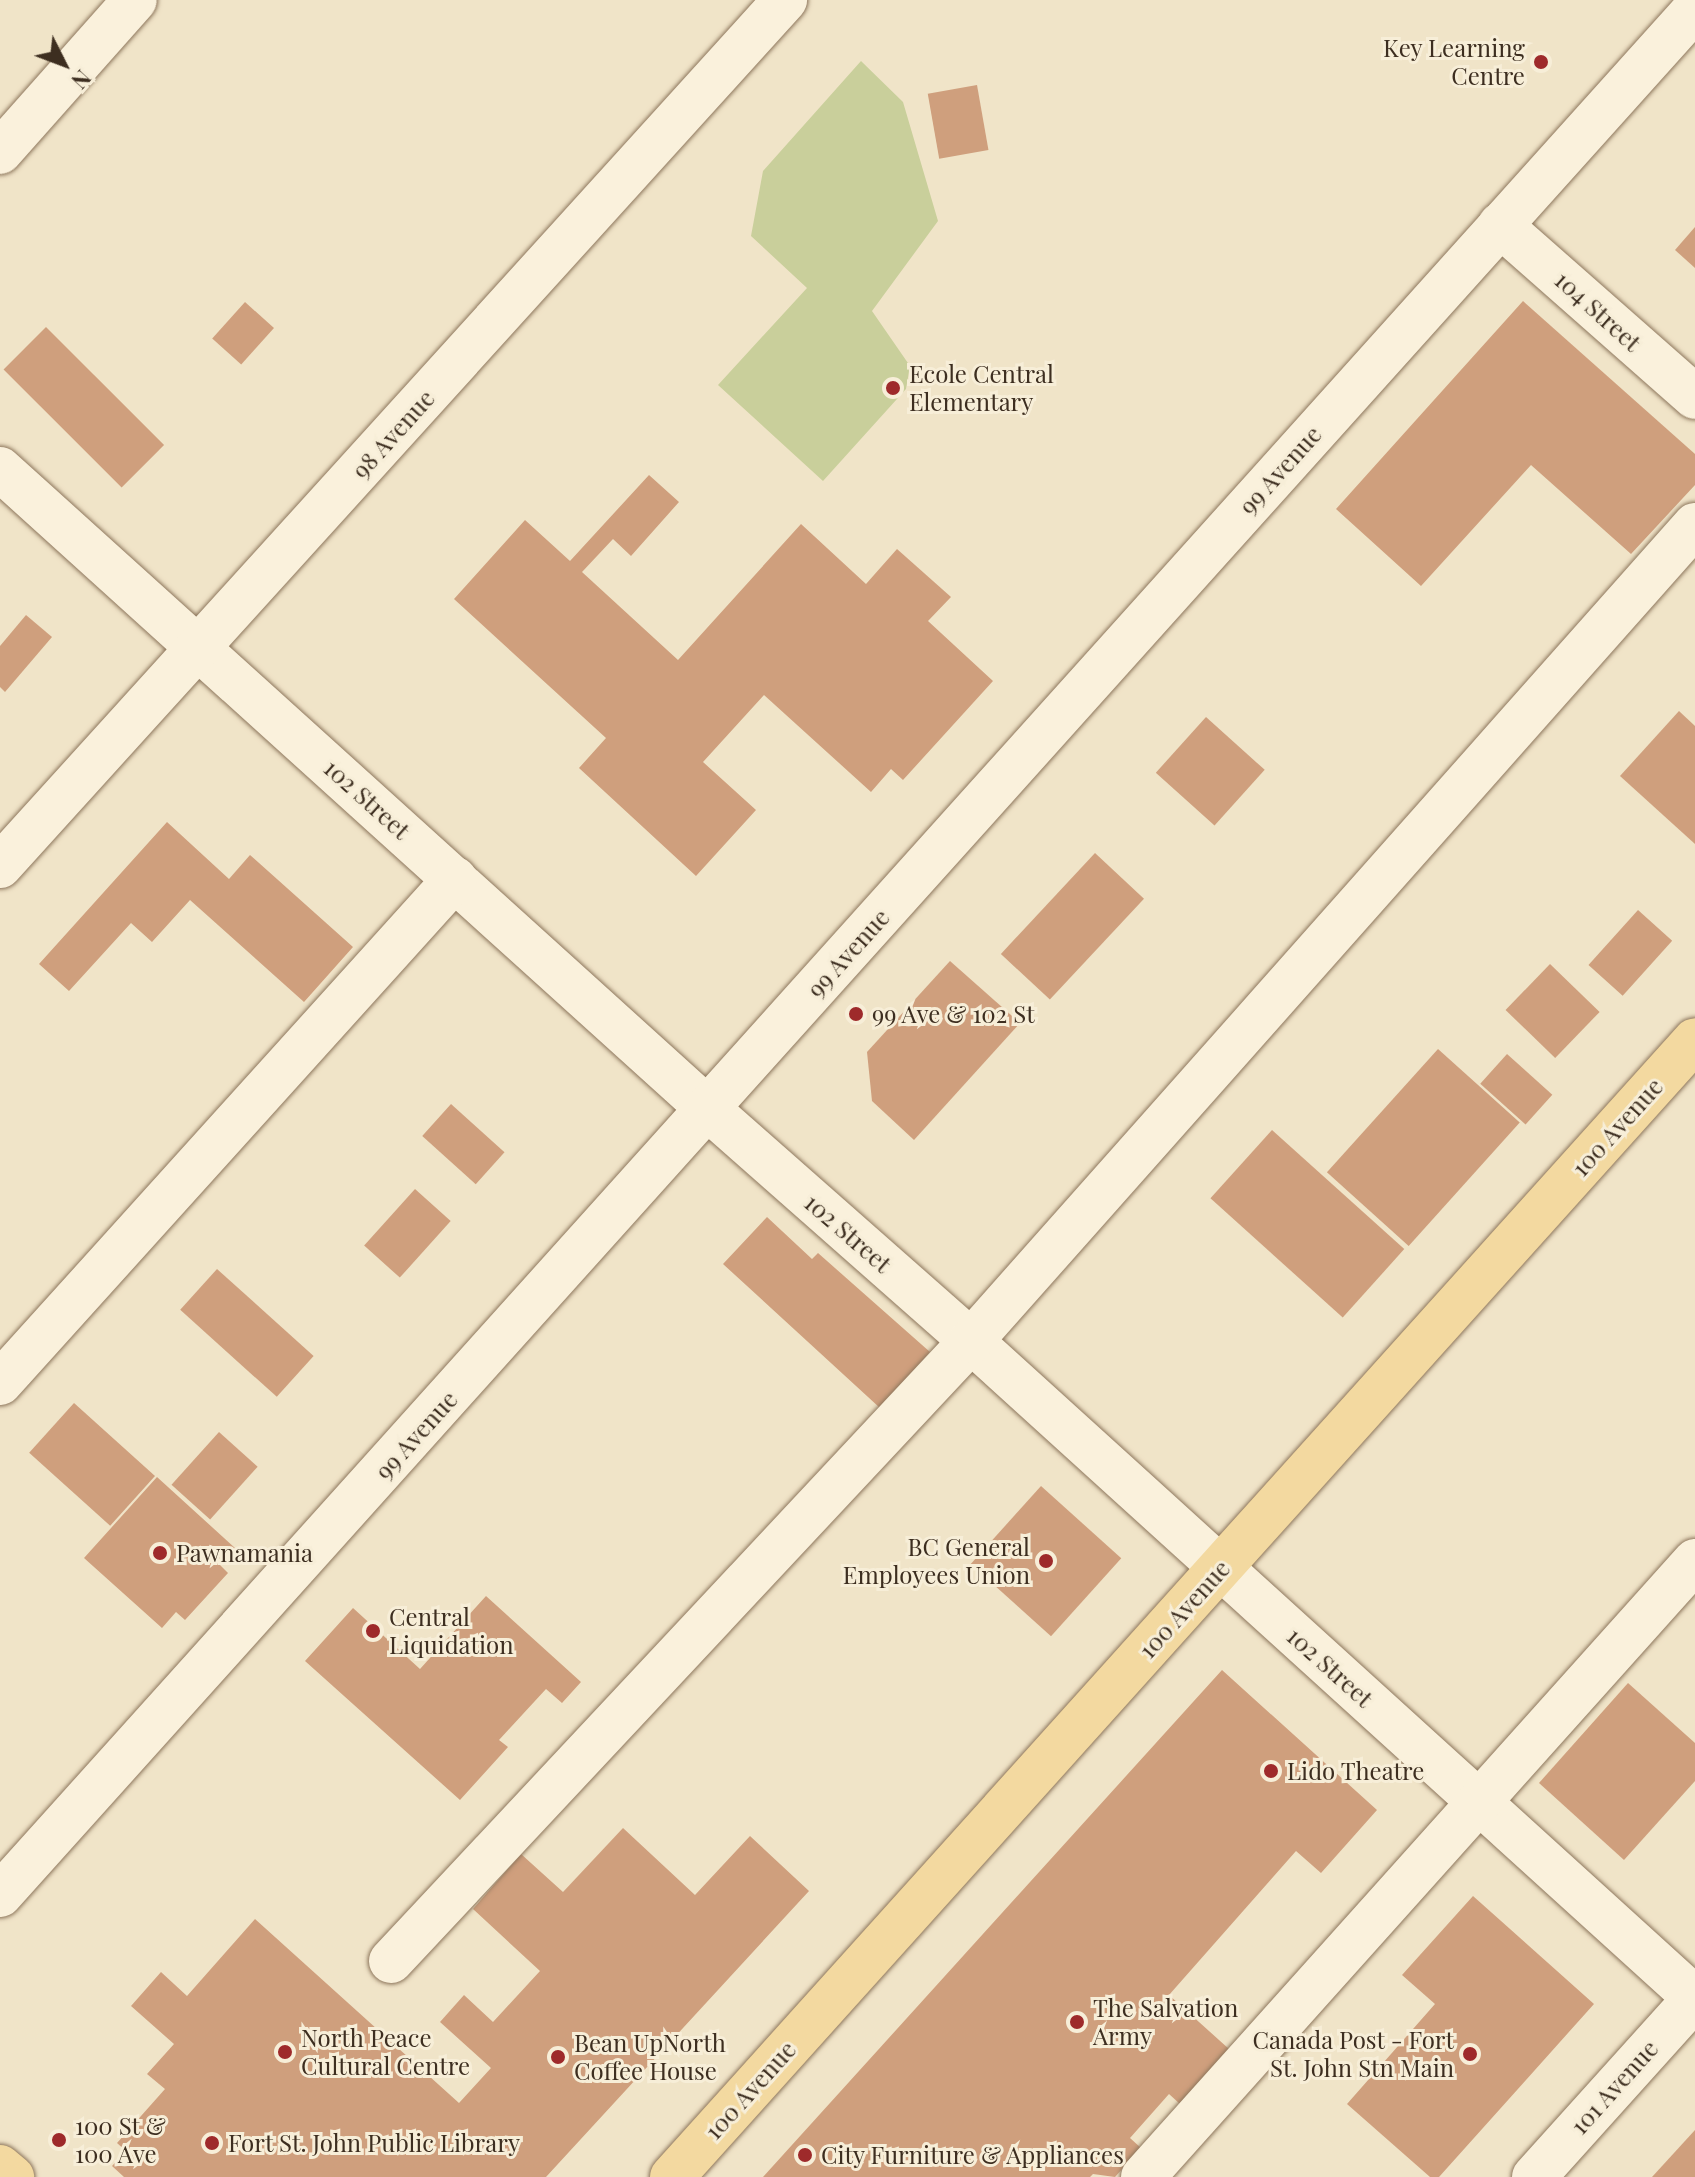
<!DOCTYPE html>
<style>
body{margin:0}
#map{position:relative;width:1695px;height:2177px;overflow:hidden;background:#f0e4c8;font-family:"Playfair Display",serif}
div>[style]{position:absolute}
.green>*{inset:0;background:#c9cf9b}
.building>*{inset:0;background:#cf9f7d;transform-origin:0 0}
.roads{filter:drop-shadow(0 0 2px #8d765c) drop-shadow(0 0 2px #8d765c)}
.minor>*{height:44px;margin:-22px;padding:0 22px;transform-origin:22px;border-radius:22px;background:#faf1dc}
.major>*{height:44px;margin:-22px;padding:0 22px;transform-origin:22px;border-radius:22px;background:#f3d9a0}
.dots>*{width:22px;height:22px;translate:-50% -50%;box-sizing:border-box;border:4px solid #f7eed8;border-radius:50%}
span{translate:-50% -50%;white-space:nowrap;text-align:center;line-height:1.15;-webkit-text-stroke:6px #f7eed8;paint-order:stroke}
.poi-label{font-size:24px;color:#3d2e20}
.right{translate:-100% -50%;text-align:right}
.left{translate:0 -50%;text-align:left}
.street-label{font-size:24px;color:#3d2e20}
.north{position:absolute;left:24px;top:24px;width:80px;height:80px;-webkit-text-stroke:6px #f7eed8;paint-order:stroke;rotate:132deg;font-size:22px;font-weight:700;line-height:32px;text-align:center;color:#3d2e20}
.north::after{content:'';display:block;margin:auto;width:28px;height:36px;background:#3d2e20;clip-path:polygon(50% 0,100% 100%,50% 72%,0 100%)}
</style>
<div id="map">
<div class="green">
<i style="clip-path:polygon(861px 61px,903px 102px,938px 221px,872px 311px,910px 366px,906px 389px,823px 481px,718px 385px,807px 288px,751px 236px,763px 171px)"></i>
</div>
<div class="building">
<i style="left:977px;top:85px;width:66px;height:50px;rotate:80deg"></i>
<i style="clip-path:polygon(1695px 227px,1695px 268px,1675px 250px)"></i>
<i style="clip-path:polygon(1523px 301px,1695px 454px,1695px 485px,1631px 554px,1531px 465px,1421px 586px,1336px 509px)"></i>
<i style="left:245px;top:302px;width:39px;height:49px;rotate:42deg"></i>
<i style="left:46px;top:327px;width:167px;height:60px;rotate:45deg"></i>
<i style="clip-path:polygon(649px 475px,679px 502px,631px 556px,613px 539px,582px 572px,678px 660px,801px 524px,866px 584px,897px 549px,951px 597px,928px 621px,993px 681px,903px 780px,891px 769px,871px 792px,764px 695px,703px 762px,756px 810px,696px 876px,579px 768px,606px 738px,454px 599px,525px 520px,570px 561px)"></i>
<i style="clip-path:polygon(26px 615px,52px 637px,5px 692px,0 687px,0 646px)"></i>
<i style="clip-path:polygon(1679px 711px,1695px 726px,1695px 844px,1620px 776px)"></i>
<i style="left:1206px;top:717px;width:79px;height:75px;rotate:42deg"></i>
<i style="clip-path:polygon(167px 822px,229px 879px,250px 855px,353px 947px,304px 1002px,190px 900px,152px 942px,131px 923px,69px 991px,39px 964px)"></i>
<i style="left:1095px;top:853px;width:67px;height:138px;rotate:43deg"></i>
<i style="left:1638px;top:910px;width:46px;height:74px;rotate:42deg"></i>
<i style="clip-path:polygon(950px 961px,1020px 1023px,914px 1140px,872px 1101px,867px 1052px)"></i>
<i style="left:1550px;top:964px;width:69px;height:64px;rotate:44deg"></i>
<i style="left:1438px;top:1049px;width:110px;height:166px;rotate:42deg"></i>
<i style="left:1507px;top:1054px;width:61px;height:40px;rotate:42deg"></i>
<i style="left:451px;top:1104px;width:72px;height:43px;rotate:42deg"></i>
<i style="left:1272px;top:1130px;width:178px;height:92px;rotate:42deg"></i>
<i style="left:415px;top:1189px;width:48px;height:76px;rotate:42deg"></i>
<i style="clip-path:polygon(767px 1217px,812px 1259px,818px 1253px,930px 1352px,880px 1408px,723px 1264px)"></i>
<i style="left:217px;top:1269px;width:130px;height:55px;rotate:42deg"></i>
<i style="left:74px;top:1403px;width:109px;height:67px;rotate:42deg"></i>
<i style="left:219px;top:1432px;width:52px;height:71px;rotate:42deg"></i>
<i style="clip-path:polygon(157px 1477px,235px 1548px,220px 1565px,228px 1573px,185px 1620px,176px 1612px,162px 1628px,84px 1558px)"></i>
<i style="left:1041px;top:1486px;width:108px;height:105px;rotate:42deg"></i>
<i style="clip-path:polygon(486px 1596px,581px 1682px,562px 1703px,546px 1689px,499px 1740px,508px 1747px,460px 1800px,305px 1661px,353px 1608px,420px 1669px)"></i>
<i style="clip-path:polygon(1222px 1670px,1377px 1810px,1321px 1873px,1296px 1851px,1169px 1995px,1229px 2049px,1180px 2104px,1169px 2094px,1130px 2138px,1141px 2148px,1115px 2177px,1093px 2174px,1090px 2177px,763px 2177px)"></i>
<i style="clip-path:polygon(1628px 1683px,1695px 1743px,1695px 1781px,1624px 1860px,1539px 1783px)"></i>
<i style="clip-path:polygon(623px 1828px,695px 1895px,750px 1836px,809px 1891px,546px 2177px,124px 2177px,112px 2166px,126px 2151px,117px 2143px,165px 2089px,147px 2074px,174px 2044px,131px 2006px,161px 1972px,187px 1996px,255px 1919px,459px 2103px,491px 2068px,440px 2022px,464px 1995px,493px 2022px,540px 1971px,473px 1909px,521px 1854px,563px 1892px)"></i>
<i style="clip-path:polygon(1473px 1896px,1594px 2004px,1439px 2177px,1430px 2177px,1347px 2104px,1435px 2004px,1402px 1975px)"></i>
<i style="clip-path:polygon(1695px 2130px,1695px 2177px,1652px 2177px)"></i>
</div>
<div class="roads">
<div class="minor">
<i style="left:0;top:152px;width:203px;rotate:-48.4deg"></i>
<i style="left:1500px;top:225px;width:260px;rotate:41.4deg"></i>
<i style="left:0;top:469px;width:954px;rotate:42.11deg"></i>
<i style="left:708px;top:1109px;width:351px;rotate:41.4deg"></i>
<i style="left:971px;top:1341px;width:978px;rotate:42.22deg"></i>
<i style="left:0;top:866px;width:1169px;rotate:-47.81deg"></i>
<i style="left:0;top:1383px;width:679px;rotate:-47.92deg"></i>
<i style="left:0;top:1895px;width:2536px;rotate:-48.05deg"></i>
<i style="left:391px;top:1961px;width:849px;rotate:-46.91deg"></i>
<i style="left:971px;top:1341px;width:1091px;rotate:-48.42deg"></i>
<i style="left:1143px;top:2177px;width:827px;rotate:-48.14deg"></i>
<i style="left:1534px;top:2177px;width:241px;rotate:-48deg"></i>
</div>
<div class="major">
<i style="left:0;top:2167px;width:16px;rotate:40deg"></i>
<i style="left:672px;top:2177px;width:1529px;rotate:-48.02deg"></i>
</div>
</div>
<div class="dots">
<i style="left:1541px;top:62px;background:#9e2a2b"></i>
<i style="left:893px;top:388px;background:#9e2a2b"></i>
<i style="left:856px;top:1014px;background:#9e2a2b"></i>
<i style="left:160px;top:1553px;background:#9e2a2b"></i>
<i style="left:1046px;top:1561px;background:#9e2a2b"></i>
<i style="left:373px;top:1631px;background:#9e2a2b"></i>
<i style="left:1271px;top:1771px;background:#9e2a2b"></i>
<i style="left:1077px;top:2022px;background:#9e2a2b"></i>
<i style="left:285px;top:2052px;background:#9e2a2b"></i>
<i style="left:1470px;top:2054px;background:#9e2a2b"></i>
<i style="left:558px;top:2057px;background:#9e2a2b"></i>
<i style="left:59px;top:2140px;background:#9e2a2b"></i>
<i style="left:212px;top:2143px;background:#9e2a2b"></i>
<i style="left:805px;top:2155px;background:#9e2a2b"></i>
</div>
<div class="poi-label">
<span class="right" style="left:1525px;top:62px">Key Learning<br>Centre</span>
<span class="left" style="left:909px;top:388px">Ecole Central<br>Elementary</span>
<span class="left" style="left:872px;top:1014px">99 Ave &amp; 102 St</span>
<span class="right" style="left:1030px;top:1561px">BC General<br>Employees Union</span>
<span class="left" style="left:176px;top:1553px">Pawnamania</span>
<span class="left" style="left:389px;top:1631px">Central<br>Liquidation</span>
<span class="left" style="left:1287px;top:1771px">Lido Theatre</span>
<span class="left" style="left:1093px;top:2022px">The Salvation<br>Army</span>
<span class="left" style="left:301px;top:2052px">North Peace<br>Cultural Centre</span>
<span class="right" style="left:1454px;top:2054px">Canada Post - Fort<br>St. John Stn Main</span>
<span class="left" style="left:574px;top:2057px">Bean UpNorth<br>Coffee House</span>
<span class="left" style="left:75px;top:2140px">100 St &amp;<br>100 Ave</span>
<span class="left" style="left:228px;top:2143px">Fort St. John Public Library</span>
<span class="left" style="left:821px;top:2155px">City Furniture &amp; Appliances</span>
</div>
<div class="street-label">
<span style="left:1598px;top:311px;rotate:42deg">104 Street</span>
<span style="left:393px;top:434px;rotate:-48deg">98 Avenue</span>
<span style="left:1280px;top:470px;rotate:-48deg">99 Avenue</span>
<span style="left:367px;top:799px;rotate:42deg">102 Street</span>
<span style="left:848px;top:953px;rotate:-48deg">99 Avenue</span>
<span style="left:1617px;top:1127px;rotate:-48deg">100 Avenue</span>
<span style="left:848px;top:1233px;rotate:41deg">102 Street</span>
<span style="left:416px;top:1435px;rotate:-48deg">99 Avenue</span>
<span style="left:1184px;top:1609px;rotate:-48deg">100 Avenue</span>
<span style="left:1330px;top:1667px;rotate:42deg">102 Street</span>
<span style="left:1614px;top:2087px;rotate:-48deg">101 Avenue</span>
<span style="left:750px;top:2090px;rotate:-48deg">100 Avenue</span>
</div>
<div class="north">N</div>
</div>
